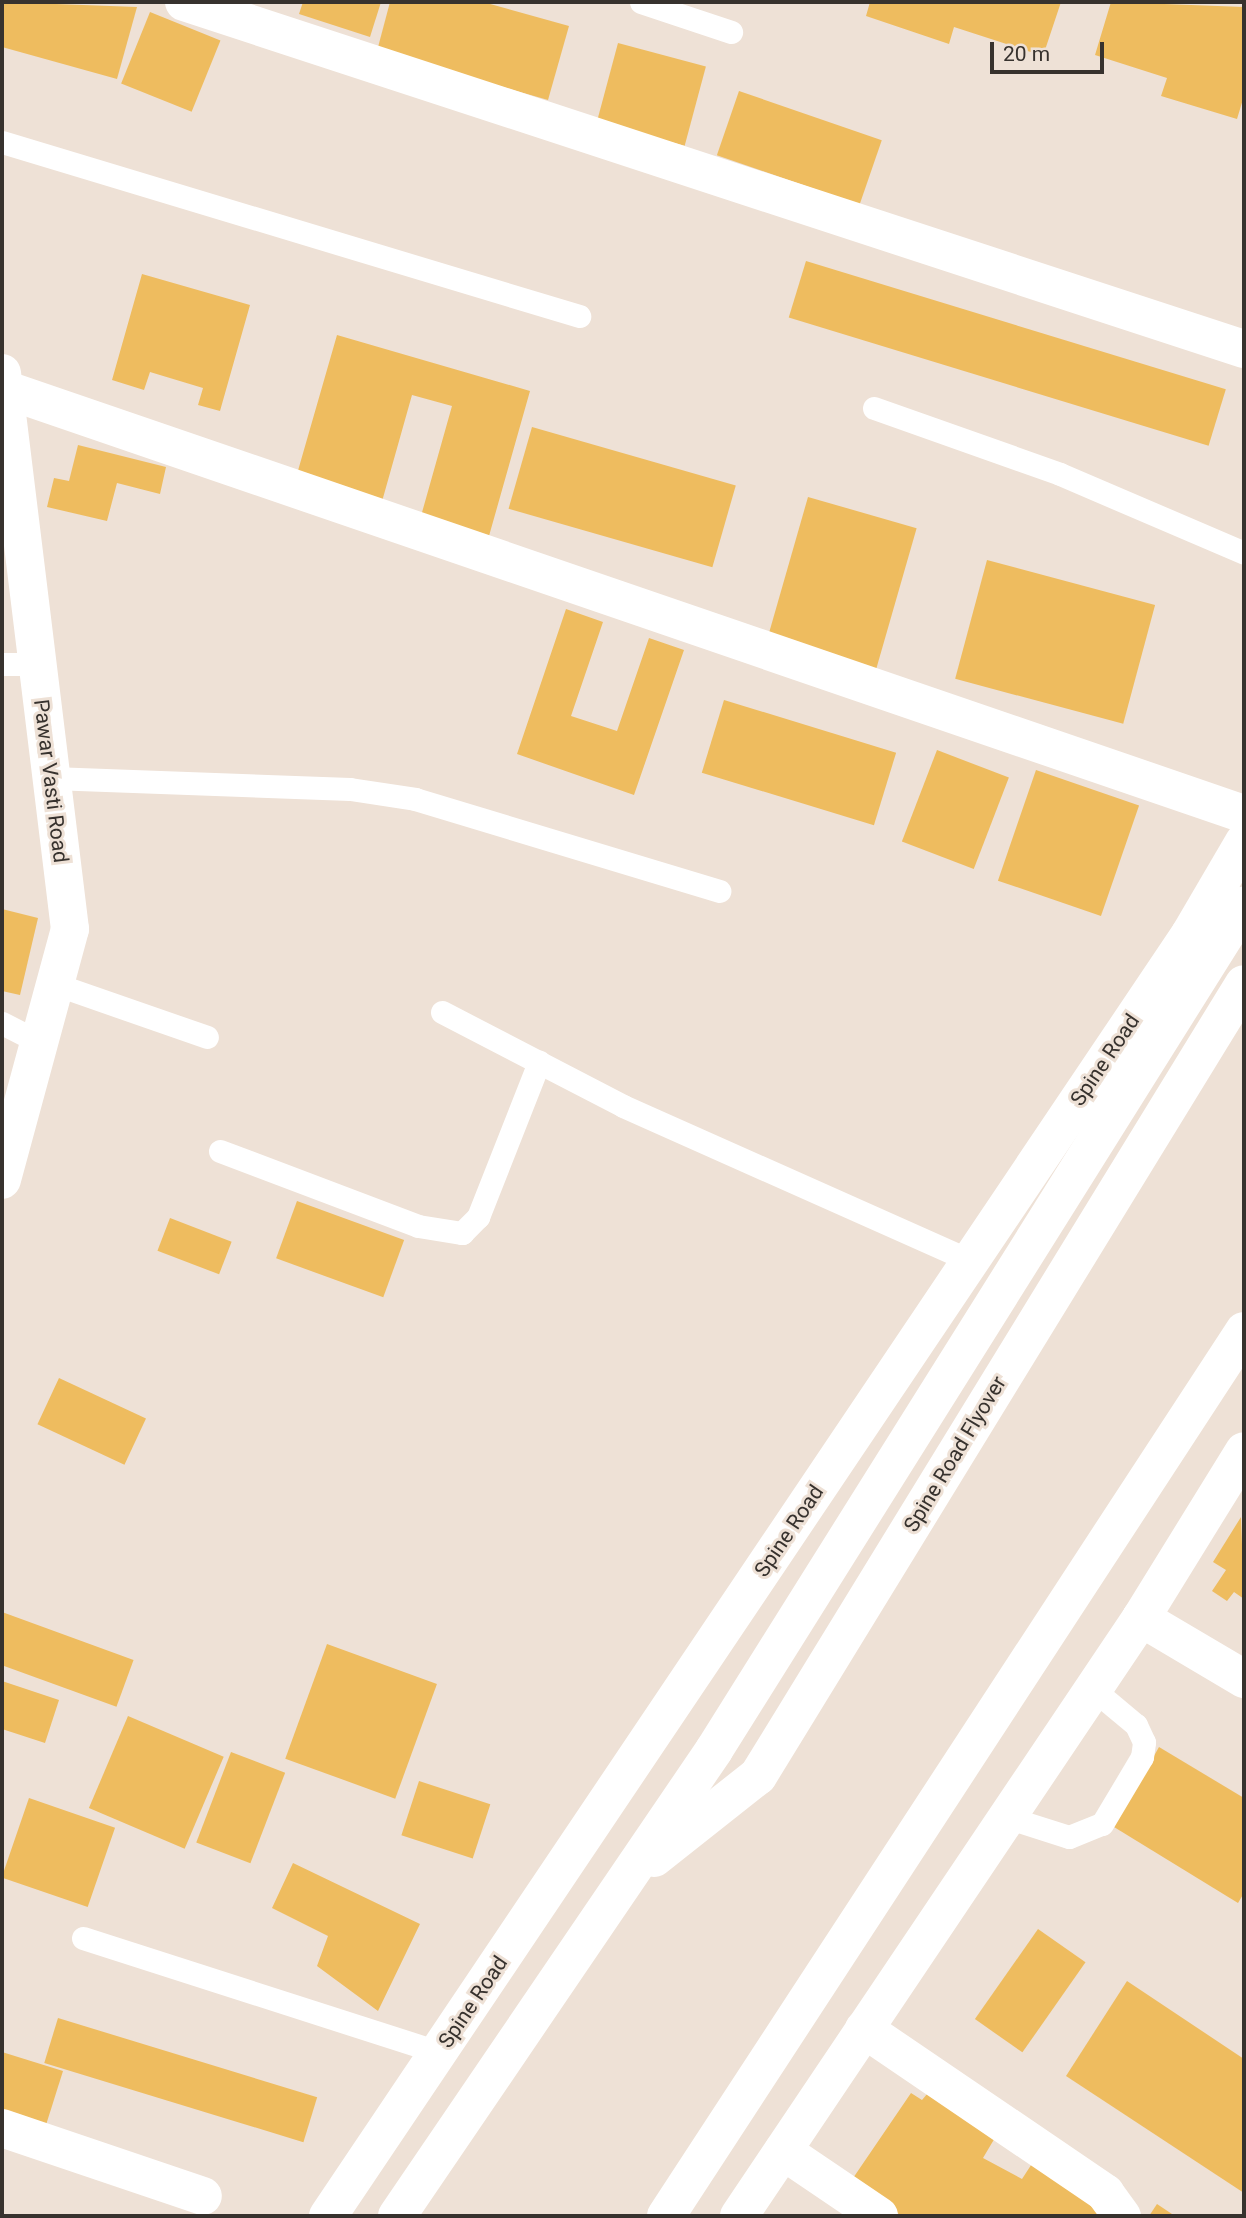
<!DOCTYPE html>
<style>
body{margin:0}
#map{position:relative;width:1246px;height:2218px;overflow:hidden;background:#eee1d6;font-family:Roboto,sans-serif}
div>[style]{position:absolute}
.building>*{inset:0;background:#eebc5f;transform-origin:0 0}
.service>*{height:23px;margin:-11.5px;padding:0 11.5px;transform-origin:11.5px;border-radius:11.5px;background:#fff}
.minor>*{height:38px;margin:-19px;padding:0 19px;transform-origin:19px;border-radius:19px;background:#fff}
.tertiary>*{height:38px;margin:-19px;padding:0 19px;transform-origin:19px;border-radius:19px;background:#fff}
.primary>*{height:38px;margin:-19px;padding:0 19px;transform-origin:19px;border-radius:19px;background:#fff}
span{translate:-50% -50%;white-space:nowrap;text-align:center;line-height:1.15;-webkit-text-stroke:6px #eee1d6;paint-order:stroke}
.street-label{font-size:21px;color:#37322e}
.frame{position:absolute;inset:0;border:4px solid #37322e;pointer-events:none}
.scale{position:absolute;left:990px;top:42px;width:114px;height:32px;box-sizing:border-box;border:4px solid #37322e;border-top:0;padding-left:9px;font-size:21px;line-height:24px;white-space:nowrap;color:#37322e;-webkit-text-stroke:5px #eee1d6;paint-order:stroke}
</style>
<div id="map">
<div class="building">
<i style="clip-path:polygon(2px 2px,137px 7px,117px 79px,2px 47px)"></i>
<i style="clip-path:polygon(303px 2px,381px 2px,370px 37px,299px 14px)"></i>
<i style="clip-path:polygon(390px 2px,483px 2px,569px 26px,548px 100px,377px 51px)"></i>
<i style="clip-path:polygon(870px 2px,1061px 2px,1043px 56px,954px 27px,949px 44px,866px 16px)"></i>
<i style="clip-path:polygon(1111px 2px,1244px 7px,1244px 96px,1237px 119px,1161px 96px,1167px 78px,1095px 55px)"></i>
<i style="left:150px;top:12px;width:76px;height:77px;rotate:22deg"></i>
<i style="left:618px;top:43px;width:91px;height:82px;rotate:15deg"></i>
<i style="left:739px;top:91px;width:151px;height:68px;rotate:19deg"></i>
<i style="left:806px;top:261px;width:439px;height:59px;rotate:17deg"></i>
<i style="clip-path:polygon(142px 274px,250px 305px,220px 411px,198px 405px,203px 388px,150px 372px,144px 390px,112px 380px)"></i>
<i style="clip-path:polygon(337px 335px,530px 391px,489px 536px,421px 516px,452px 406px,412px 395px,381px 505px,295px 481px)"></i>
<i style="left:532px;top:427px;width:212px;height:85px;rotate:16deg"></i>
<i style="clip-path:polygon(78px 445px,166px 467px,160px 494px,117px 483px,107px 521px,47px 507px,54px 478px,69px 481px)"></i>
<i style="left:808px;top:497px;width:113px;height:150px;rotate:16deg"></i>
<i style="left:987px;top:560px;width:174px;height:123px;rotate:15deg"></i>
<i style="clip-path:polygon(566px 609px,603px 622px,571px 716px,617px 731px,649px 638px,684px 650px,634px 795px,517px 754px)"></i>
<i style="left:724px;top:700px;width:180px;height:76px;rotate:17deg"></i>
<i style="left:937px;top:750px;width:77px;height:98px;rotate:21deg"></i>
<i style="left:1036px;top:770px;width:109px;height:117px;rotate:19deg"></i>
<i style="clip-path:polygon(2px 909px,38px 918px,20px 995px,2px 991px)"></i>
<i style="left:297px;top:1201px;width:114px;height:61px;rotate:20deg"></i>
<i style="left:170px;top:1218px;width:66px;height:35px;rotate:21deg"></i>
<i style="left:59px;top:1378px;width:96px;height:51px;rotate:25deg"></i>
<i style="clip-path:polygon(1241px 1517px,1244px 1599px,1234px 1592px,1227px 1601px,1212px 1591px,1226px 1570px,1213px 1562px)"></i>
<i style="left:2px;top:1612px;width:140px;height:50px;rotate:20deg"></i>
<i style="left:327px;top:1644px;width:117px;height:122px;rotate:20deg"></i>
<i style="clip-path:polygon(2px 1681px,59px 1700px,45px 1743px,2px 1729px)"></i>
<i style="left:128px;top:1716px;width:104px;height:100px;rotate:23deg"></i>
<i style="clip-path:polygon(1159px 1747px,1244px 1798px,1244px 1893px,1238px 1903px,1114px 1827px)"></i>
<i style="left:231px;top:1752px;width:58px;height:97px;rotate:21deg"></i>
<i style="left:419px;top:1781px;width:75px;height:57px;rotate:18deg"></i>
<i style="left:29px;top:1798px;width:91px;height:84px;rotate:19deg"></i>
<i style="clip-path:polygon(293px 1863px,420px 1924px,378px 2011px,317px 1966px,328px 1936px,272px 1908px)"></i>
<i style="left:1038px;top:1929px;width:58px;height:110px;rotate:35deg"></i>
<i style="clip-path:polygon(1127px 1981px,1244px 2059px,1244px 2193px,1066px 2076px)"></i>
<i style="left:58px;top:2018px;width:271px;height:47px;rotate:17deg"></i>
<i style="clip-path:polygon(2px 2052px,63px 2071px,46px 2125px,2px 2111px)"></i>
<i style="clip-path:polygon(933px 2087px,999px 2131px,983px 2158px,1022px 2179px,1035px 2159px,1103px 2209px,1098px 2216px,902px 2216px,849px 2184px,911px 2093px,922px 2100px)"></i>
<i style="clip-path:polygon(1157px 2204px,1175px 2216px,1149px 2216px)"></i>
</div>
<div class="service">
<i style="left:641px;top:2px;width:95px;rotate:18.4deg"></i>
<i style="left:2px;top:142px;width:603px;rotate:16.78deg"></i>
<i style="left:874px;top:408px;width:197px;rotate:19.5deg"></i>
<i style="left:1060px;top:474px;width:200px;rotate:23.2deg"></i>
<i style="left:2px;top:664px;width:35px"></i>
<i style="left:51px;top:778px;width:299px;rotate:2.1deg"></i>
<i style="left:350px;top:789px;width:66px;rotate:8.7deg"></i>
<i style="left:415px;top:799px;width:318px;rotate:16.8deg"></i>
<i style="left:52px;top:983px;width:164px;rotate:19.2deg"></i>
<i style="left:442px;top:1012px;width:204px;rotate:27.4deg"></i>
<i style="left:623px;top:1106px;width:381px;rotate:24deg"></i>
<i style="left:2px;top:1023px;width:46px;rotate:27.1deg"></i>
<i style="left:220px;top:1151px;width:212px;rotate:20.7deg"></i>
<i style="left:418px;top:1226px;width:45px;rotate:9deg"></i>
<i style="left:462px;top:1233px;width:23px;rotate:-45deg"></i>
<i style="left:478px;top:1217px;width:167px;rotate:-68.5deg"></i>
<i style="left:1006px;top:1817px;width:66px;rotate:17.6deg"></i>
<i style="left:1069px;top:1837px;width:35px;rotate:-22deg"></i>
<i style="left:1102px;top:1824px;width:78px;rotate:-59.2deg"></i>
<i style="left:1142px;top:1757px;width:15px;rotate:-82deg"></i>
<i style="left:1144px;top:1742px;width:19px;rotate:-115deg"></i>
<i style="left:1136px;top:1725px;width:56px;rotate:-140.1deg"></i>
<i style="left:83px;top:1938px;width:374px;rotate:17.8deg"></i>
</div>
<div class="minor">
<i style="left:184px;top:2px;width:1115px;rotate:18.13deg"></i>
<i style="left:2px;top:373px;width:560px;rotate:83.03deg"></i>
<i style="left:70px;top:929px;width:260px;rotate:105.2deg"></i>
<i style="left:4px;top:389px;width:1311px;rotate:18.92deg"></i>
<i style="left:1141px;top:1618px;width:120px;rotate:30.6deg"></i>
<i style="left:864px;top:2029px;width:292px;rotate:34.2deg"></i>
<i style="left:1105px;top:2193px;width:29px;rotate:54deg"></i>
<i style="left:2px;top:2128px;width:212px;rotate:18.7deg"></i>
<i style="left:783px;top:2151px;width:116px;rotate:34.1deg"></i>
</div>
<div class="tertiary">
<i style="left:328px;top:2216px;width:1545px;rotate:-56.08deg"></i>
<i style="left:1190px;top:934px;width:107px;rotate:-59.6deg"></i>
<i style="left:739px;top:2216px;width:721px;rotate:-56.09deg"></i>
<i style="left:1141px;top:1618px;width:196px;rotate:-58.3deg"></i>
</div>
<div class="primary">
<i style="left:654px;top:1858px;width:132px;rotate:-38.3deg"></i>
<i style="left:758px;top:1776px;width:929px;rotate:-58.47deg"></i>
<i style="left:397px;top:2216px;width:564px;rotate:-55.77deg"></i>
<i style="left:714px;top:1750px;width:997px;rotate:-57.9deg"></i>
<i style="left:666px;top:2216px;width:1057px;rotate:-56.85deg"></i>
</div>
<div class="street-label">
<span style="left:51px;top:781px;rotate:83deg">Pawar Vasti Road</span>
<span style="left:1105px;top:1060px;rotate:-56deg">Spine Road</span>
<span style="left:955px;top:1454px;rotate:-59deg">Spine Road Flyover</span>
<span style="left:789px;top:1531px;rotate:-56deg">Spine Road</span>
<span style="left:473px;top:2002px;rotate:-56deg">Spine Road</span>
</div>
<div class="frame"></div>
<div class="scale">20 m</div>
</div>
